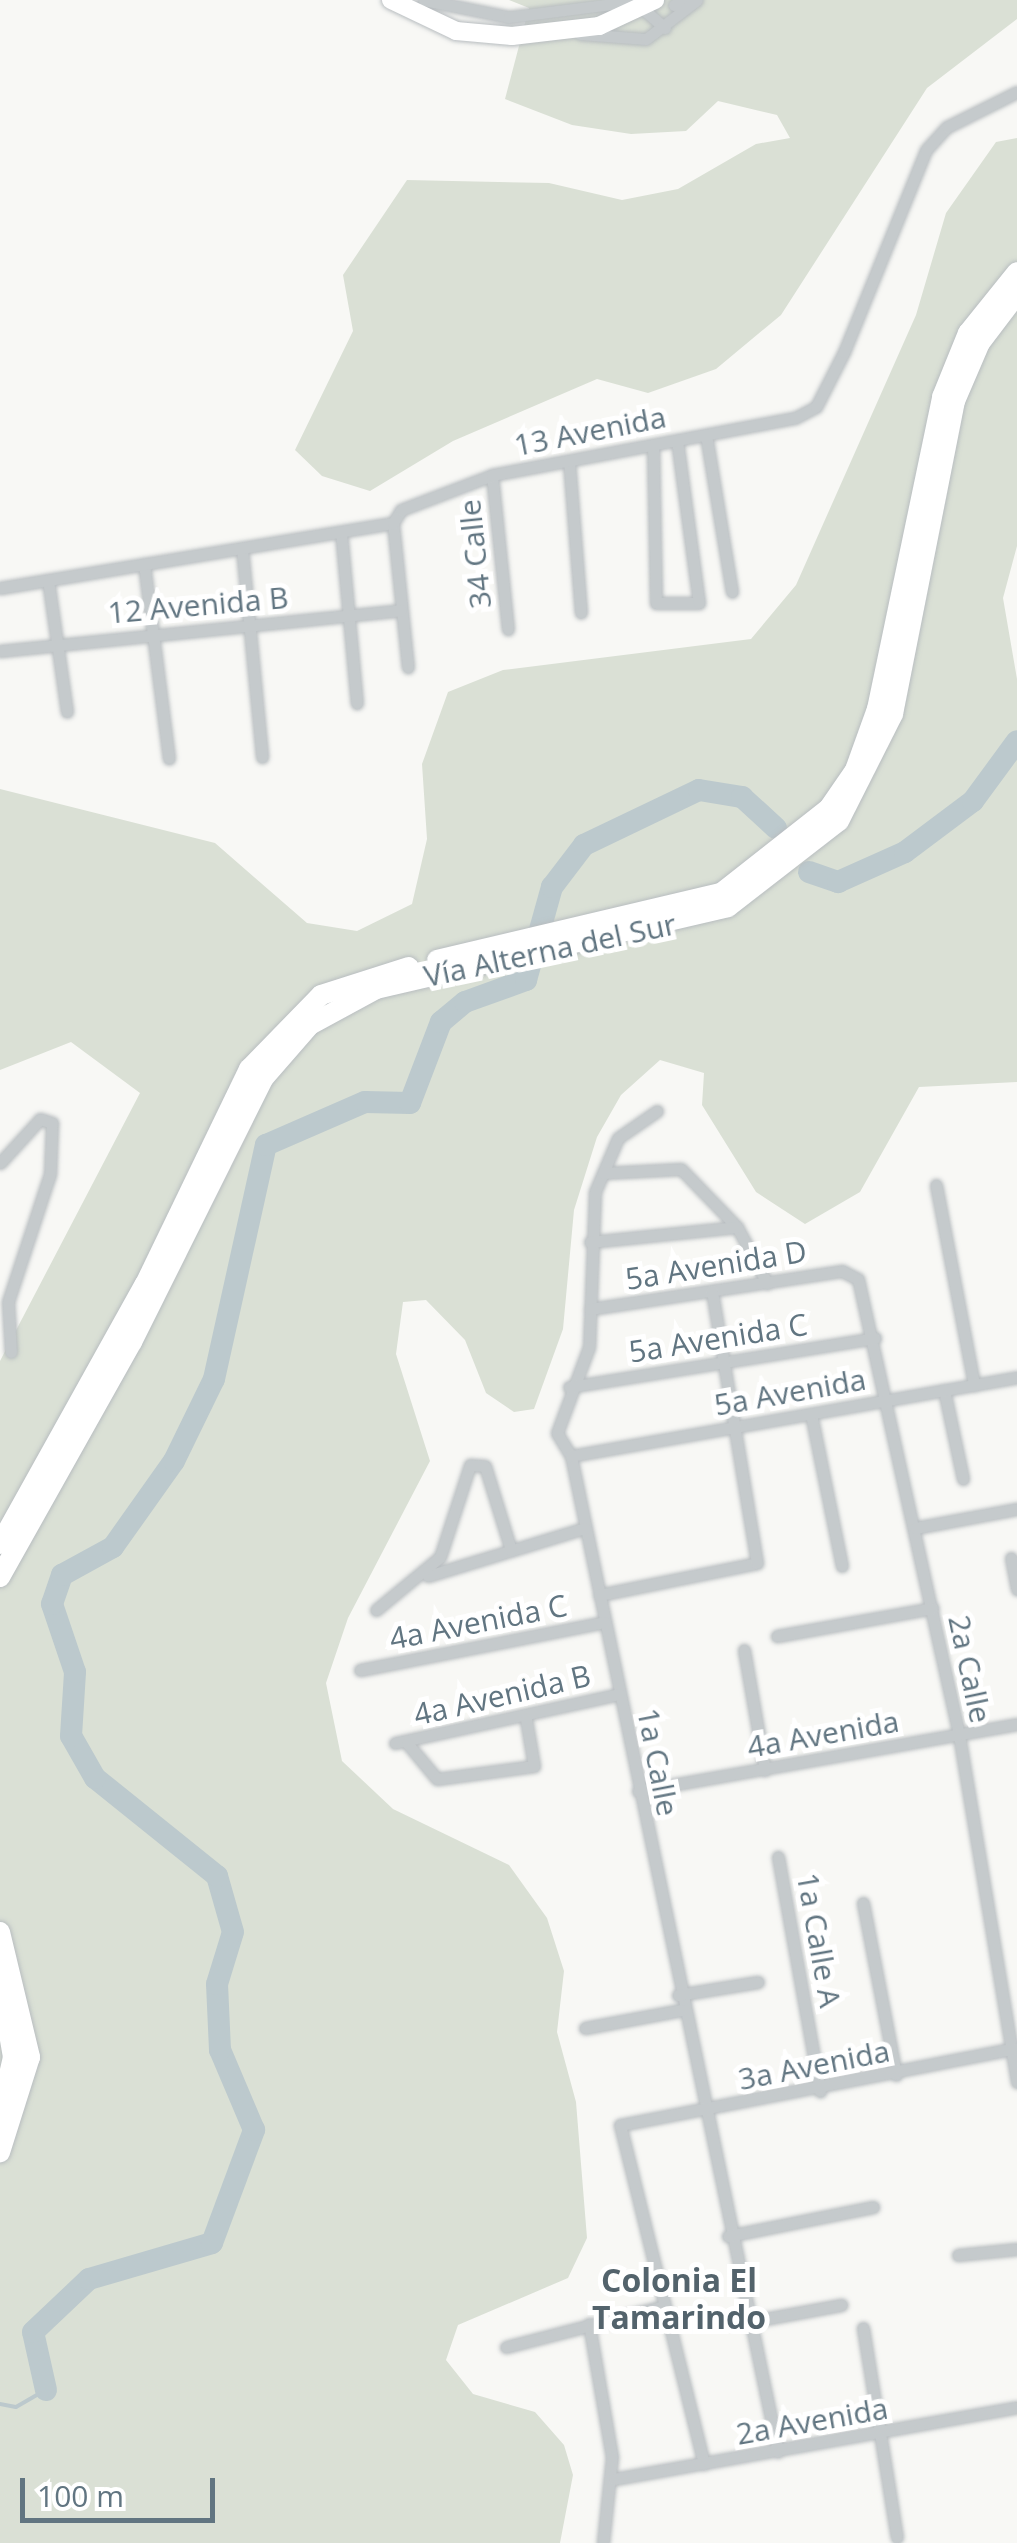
<!DOCTYPE html>
<meta charset="utf-8">
<style>
body{margin:0}
#map{position:relative;width:1017px;height:2543px;overflow:hidden;background:#f8f8f5;font-family:"Open Sans",sans-serif}
div>[style]{position:absolute}
.green>*{inset:0;background:#dae0d5}
.stream>*{height:4px;margin:-2px;padding:0 2px;transform-origin:2px;border-radius:2px;background:#bcc9cd}
.river>*{height:22px;margin:-11px;padding:0 11px;transform-origin:11px;border-radius:11px;background:#bcc9cd}
.roads{filter:drop-shadow(0 0 2px #b8bdc0) drop-shadow(0 0 2px #b8bdc0)}
.street>*{height:11px;margin:-5.5px;padding:0 5.5px;transform-origin:5.5px;border-radius:5.5px;background:#c5cacc}
.primary>*{height:18px;margin:-9px;padding:0 9px;transform-origin:9px;border-radius:9px;background:#fff}
.highway>*{height:20px;margin:-10px;padding:0 10px;transform-origin:10px;border-radius:10px;background:#fff}
span{translate:-50% -50%;white-space:nowrap;text-align:center;line-height:1.15;-webkit-text-stroke:10px #fff;paint-order:stroke}
.street-label{font-size:30px;color:#617581}
.neighbourhood-label{font-size:32px;color:#53636c;font-weight:700}
.scale{position:absolute;left:20px;top:2478px;width:195px;height:45px;box-sizing:border-box;border:5px solid #617581;border-top:0;padding-left:12px;font-size:30px;line-height:35px;white-space:nowrap;color:#617581;-webkit-text-stroke:8px #fff;paint-order:stroke}
</style>
<div id="map">
<div class="green">
<i style="clip-path:polygon(509px 0,1017px 0,1017px 19px,927px 88px,781px 315px,716px 369px,648px 393px,597px 379px,453px 441px,370px 491px,322px 476px,295px 450px,353px 331px,343px 275px,407px 180px,549px 183px,622px 200px,678px 189px,756px 144px,790px 138px,777px 115px,718px 101px,686px 131px,631px 134px,572px 125px,505px 99px,529px 8px)"></i>
<i style="clip-path:polygon(1017px 138px,1017px 546px,1003px 598px,1017px 679px,1017px 1082px,919px 1087px,860px 1192px,805px 1224px,756px 1192px,702px 1105px,704px 1073px,660px 1060px,621px 1095px,597px 1137px,574px 1210px,563px 1329px,534px 1409px,514px 1412px,486px 1393px,465px 1340px,426px 1300px,403px 1302px,396px 1354px,430px 1461px,348px 1618px,326px 1683px,342px 1761px,393px 1809px,509px 1865px,547px 1918px,564px 1971px,557px 2032px,576px 2102px,587px 2238px,568px 2278px,458px 2325px,446px 2360px,473px 2394px,535px 2412px,564px 2445px,573px 2475px,560px 2543px,0 2543px,0 1361px,140px 1093px,71px 1042px,0 1070px,0 789px,215px 843px,307px 923px,357px 931px,412px 904px,427px 839px,422px 764px,448px 692px,503px 670px,751px 639px,796px 585px,916px 315px,946px 213px,996px 142px)"></i>
</div>
<div class="stream">
<i style="left:0;top:2404px;width:16px;rotate:11deg"></i>
<i style="left:16px;top:2407px;width:34px;rotate:-30deg"></i>
</div>
<div class="river">
<i style="left:809px;top:872px;width:31px;rotate:19deg"></i>
<i style="left:838px;top:882px;width:73px;rotate:-24.1deg"></i>
<i style="left:905px;top:852px;width:85px;rotate:-36.9deg"></i>
<i style="left:973px;top:801px;width:74px;rotate:-53.7deg"></i>
<i style="left:46px;top:2390px;width:59px;rotate:-102.6deg"></i>
<i style="left:33px;top:2332px;width:77px;rotate:-43.4deg"></i>
<i style="left:89px;top:2279px;width:128px;rotate:-16.3deg"></i>
<i style="left:212px;top:2243px;width:121px;rotate:-69.6deg"></i>
<i style="left:254px;top:2130px;width:87px;rotate:-113deg"></i>
<i style="left:220px;top:2050px;width:66px;rotate:-92.6deg"></i>
<i style="left:217px;top:1984px;width:54px;rotate:-72.9deg"></i>
<i style="left:233px;top:1932px;width:58px;rotate:-105.9deg"></i>
<i style="left:217px;top:1876px;width:156px;rotate:-141.2deg"></i>
<i style="left:95px;top:1778px;width:48px;rotate:-119.7deg"></i>
<i style="left:71px;top:1736px;width:64px;rotate:-86.4deg"></i>
<i style="left:75px;top:1672px;width:72px;rotate:-108.7deg"></i>
<i style="left:52px;top:1604px;width:31px;rotate:-71deg"></i>
<i style="left:62px;top:1575px;width:58px;rotate:-28.8deg"></i>
<i style="left:113px;top:1547px;width:105px;rotate:-54.7deg"></i>
<i style="left:174px;top:1461px;width:91px;rotate:-64deg"></i>
<i style="left:214px;top:1379px;width:240px;rotate:-77.5deg"></i>
<i style="left:266px;top:1145px;width:108px;rotate:-23.5deg"></i>
<i style="left:365px;top:1102px;width:45px;rotate:1.3deg"></i>
<i style="left:410px;top:1103px;width:87px;rotate:-69.1deg"></i>
<i style="left:441px;top:1022px;width:31px;rotate:-40deg"></i>
<i style="left:465px;top:1002px;width:65px;rotate:-19.8deg"></i>
<i style="left:526px;top:980px;width:97px;rotate:-74.4deg"></i>
<i style="left:552px;top:887px;width:53px;rotate:-52.7deg"></i>
<i style="left:584px;top:845px;width:127px;rotate:-25.6deg"></i>
<i style="left:699px;top:790px;width:44px;rotate:9.2deg"></i>
<i style="left:742px;top:797px;width:46px;rotate:42.4deg"></i>
</div>
<div class="roads">
<div class="street">
<i style="left:424px;top:0;width:87px;rotate:11.3deg"></i>
<i style="left:509px;top:17px;width:127px;rotate:-7.2deg"></i>
<i style="left:674px;top:5px;width:11px;rotate:-27deg"></i>
<i style="left:643px;top:9px;width:29px;rotate:41deg"></i>
<i style="left:580px;top:34px;width:66px;rotate:4.3deg"></i>
<i style="left:646px;top:39px;width:64px;rotate:-37.4deg"></i>
<i style="left:706px;top:435px;width:159px;rotate:80.6deg"></i>
<i style="left:653px;top:445px;width:158px;rotate:88.9deg"></i>
<i style="left:656px;top:603px;width:43px"></i>
<i style="left:699px;top:603px;width:163px;rotate:-97.7deg"></i>
<i style="left:569px;top:461px;width:152px;rotate:85.5deg"></i>
<i style="left:492px;top:475px;width:155px;rotate:84.1deg"></i>
<i style="left:393px;top:523px;width:145px;rotate:84.1deg"></i>
<i style="left:341px;top:532px;width:172px;rotate:84.7deg"></i>
<i style="left:242px;top:548px;width:210px;rotate:84.5deg"></i>
<i style="left:144px;top:564px;width:196px;rotate:82.7deg"></i>
<i style="left:48px;top:580px;width:133px;rotate:81.8deg"></i>
<i style="left:0;top:588px;width:398px;rotate:-9.4deg"></i>
<i style="left:393px;top:523px;width:15px;rotate:-58deg"></i>
<i style="left:401px;top:510px;width:97px;rotate:-21deg"></i>
<i style="left:492px;top:475px;width:308px;rotate:-10.7deg"></i>
<i style="left:795px;top:418px;width:24px;rotate:-28deg"></i>
<i style="left:816px;top:407px;width:62px;rotate:-63deg"></i>
<i style="left:844px;top:352px;width:218px;rotate:-67.9deg"></i>
<i style="left:926px;top:150px;width:31px;rotate:-48deg"></i>
<i style="left:947px;top:127px;width:78px;rotate:-26.6deg"></i>
<i style="left:0;top:651px;width:403px;rotate:-5.8deg"></i>
<i style="left:657px;top:1111px;width:47px;rotate:145.3deg"></i>
<i style="left:618px;top:1138px;width:59px;rotate:113.1deg"></i>
<i style="left:595px;top:1192px;width:155px;rotate:92.2deg"></i>
<i style="left:589px;top:1347px;width:92px;rotate:110.4deg"></i>
<i style="left:557px;top:1433px;width:27px;rotate:59deg"></i>
<i style="left:571px;top:1456px;width:1017px;rotate:78.26deg"></i>
<i style="left:0;top:1163px;width:59px;rotate:-47.7deg"></i>
<i style="left:40px;top:1119px;width:13px;rotate:18deg"></i>
<i style="left:52px;top:1123px;width:51px;rotate:92.2deg"></i>
<i style="left:50px;top:1174px;width:135px;rotate:108.2deg"></i>
<i style="left:8px;top:1302px;width:50px;rotate:86.6deg"></i>
<i style="left:603px;top:1173px;width:78px;rotate:-2.9deg"></i>
<i style="left:681px;top:1169px;width:81px;rotate:46deg"></i>
<i style="left:737px;top:1227px;width:64px;rotate:61.8deg"></i>
<i style="left:936px;top:1185px;width:204px;rotate:79.2deg"></i>
<i style="left:590px;top:1242px;width:148px;rotate:-5.8deg"></i>
<i style="left:590px;top:1309px;width:255px;rotate:-8.6deg"></i>
<i style="left:842px;top:1271px;width:18px;rotate:27deg"></i>
<i style="left:858px;top:1279px;width:467px;rotate:77.5deg"></i>
<i style="left:959px;top:1735px;width:352px;rotate:80.5deg"></i>
<i style="left:569px;top:1387px;width:310px;rotate:-9.1deg"></i>
<i style="left:944px;top:1390px;width:91px;rotate:77.9deg"></i>
<i style="left:811px;top:1414px;width:155px;rotate:78.5deg"></i>
<i style="left:571px;top:1456px;width:453px;rotate:-10deg"></i>
<i style="left:915px;top:1528px;width:104px;rotate:-10.6deg"></i>
<i style="left:1011px;top:1558px;width:32px;rotate:79deg"></i>
<i style="left:428px;top:1576px;width:164px;rotate:-17deg"></i>
<i style="left:599px;top:1595px;width:161px;rotate:-11.4deg"></i>
<i style="left:757px;top:1563px;width:276px;rotate:-99.4deg"></i>
<i style="left:376px;top:1610px;width:83px;rotate:-39.6deg"></i>
<i style="left:440px;top:1557px;width:97px;rotate:-71.9deg"></i>
<i style="left:470px;top:1465px;width:15px;rotate:4deg"></i>
<i style="left:485px;top:1466px;width:88px;rotate:72.8deg"></i>
<i style="left:777px;top:1636px;width:158px;rotate:-10.2deg"></i>
<i style="left:744px;top:1650px;width:122px;rotate:80.1deg"></i>
<i style="left:360px;top:1670px;width:249px;rotate:-11.1deg"></i>
<i style="left:395px;top:1743px;width:229px;rotate:-12.3deg"></i>
<i style="left:407px;top:1743px;width:47px;rotate:50.2deg"></i>
<i style="left:437px;top:1779px;width:98px;rotate:-7.6deg"></i>
<i style="left:534px;top:1766px;width:48px;rotate:-99.7deg"></i>
<i style="left:638px;top:1791px;width:385px;rotate:-10deg"></i>
<i style="left:778px;top:1857px;width:238px;rotate:79.8deg"></i>
<i style="left:863px;top:1903px;width:175px;rotate:79.1deg"></i>
<i style="left:678px;top:1995px;width:81px;rotate:-9.2deg"></i>
<i style="left:585px;top:2028px;width:98px;rotate:-10.6deg"></i>
<i style="left:728px;top:2236px;width:148px;rotate:-11.3deg"></i>
<i style="left:958px;top:2255px;width:59px;rotate:-5.8deg"></i>
<i style="left:748px;top:2322px;width:95px;rotate:-10.4deg"></i>
<i style="left:589px;top:2324px;width:135px;rotate:80.2deg"></i>
<i style="left:612px;top:2457px;width:86px;rotate:96deg"></i>
<i style="left:863px;top:2328px;width:212px;rotate:80.8deg"></i>
<i style="left:506px;top:2347px;width:164px;rotate:-14.5deg"></i>
<i style="left:704px;top:2464px;width:349px;rotate:-103.9deg"></i>
<i style="left:620px;top:2125px;width:402px;rotate:-11deg"></i>
<i style="left:614px;top:2479px;width:409px;rotate:-10.1deg"></i>
</div>
<div class="primary">
<i style="left:391px;top:0;width:72px;rotate:25.5deg"></i>
<i style="left:456px;top:31px;width:56px;rotate:5.1deg"></i>
<i style="left:512px;top:36px;width:88px;rotate:-6.6deg"></i>
<i style="left:599px;top:26px;width:62px;rotate:-24.9deg"></i>
</div>
<div class="highway">
<i style="left:437px;top:960px;width:292px;rotate:-13.3deg"></i>
<i style="left:721px;top:893px;width:137px;rotate:-38.2deg"></i>
<i style="left:829px;top:808px;width:46px;rotate:-55.6deg"></i>
<i style="left:855px;top:770px;width:65px;rotate:-70.2deg"></i>
<i style="left:877px;top:709px;width:319px;rotate:-78.2deg"></i>
<i style="left:942px;top:397px;width:69px;rotate:-67.9deg"></i>
<i style="left:968px;top:333px;width:78px;rotate:-51.2deg"></i>
<i style="left:0;top:1544px;width:298px;rotate:-60.9deg"></i>
<i style="left:145px;top:1284px;width:239px;rotate:-64.2deg"></i>
<i style="left:249px;top:1069px;width:103px;rotate:-45.8deg"></i>
<i style="left:321px;top:995px;width:92px;rotate:-17.7deg"></i>
<i style="left:0;top:1577px;width:270px;rotate:-60.7deg"></i>
<i style="left:132px;top:1342px;width:294px;rotate:-63.5deg"></i>
<i style="left:263px;top:1079px;width:72px;rotate:-49deg"></i>
<i style="left:310px;top:1025px;width:75px;rotate:-28.6deg"></i>
<i style="left:376px;top:989px;width:361px;rotate:-13.1deg"></i>
<i style="left:728px;top:907px;width:140px;rotate:-37.8deg"></i>
<i style="left:839px;top:821px;width:120px;rotate:-63.2deg"></i>
<i style="left:893px;top:714px;width:319px;rotate:-78.8deg"></i>
<i style="left:955px;top:401px;width:63px;rotate:-66.7deg"></i>
<i style="left:980px;top:343px;width:61px;rotate:-52.9deg"></i>
<i style="left:0;top:1932px;width:129px;rotate:76.5deg"></i>
<i style="left:30px;top:2057px;width:100px;rotate:107.5deg"></i>
<i style="left:0;top:1982px;width:76px;rotate:80.2deg"></i>
<i style="left:13px;top:2057px;width:58px;rotate:102.8deg"></i>
</div>
</div>
<div class="street-label">
<span style="left:590px;top:431px;rotate:-11deg">13 Avenida</span>
<span style="left:475px;top:554px;rotate:-96deg">34 Calle</span>
<span style="left:198px;top:605px;rotate:-5deg">12 Avenida B</span>
<span style="left:550px;top:950px;rotate:-12deg">Vía Alterna del Sur</span>
<span style="left:716px;top:1265px;rotate:-9deg">5a Avenida D</span>
<span style="left:718px;top:1338px;rotate:-9deg">5a Avenida C</span>
<span style="left:790px;top:1392px;rotate:-10deg">5a Avenida</span>
<span style="left:478px;top:1622px;rotate:-11deg">4a Avenida C</span>
<span style="left:970px;top:1669px;rotate:78deg">2a Calle</span>
<span style="left:502px;top:1695px;rotate:-13deg">4a Avenida B</span>
<span style="left:823px;top:1734px;rotate:-10deg">4a Avenida</span>
<span style="left:658px;top:1762px;rotate:79deg">1a Calle</span>
<span style="left:819px;top:1940px;rotate:80deg">1a Calle A</span>
<span style="left:814px;top:2065px;rotate:-11deg">3a Avenida</span>
<span style="left:812px;top:2421px;rotate:-10deg">2a Avenida</span>
</div>
<div class="neighbourhood-label">
<span style="left:679px;top:2299px">Colonia El<br>Tamarindo</span>
</div>
<div class="scale">100 m</div>
</div>
